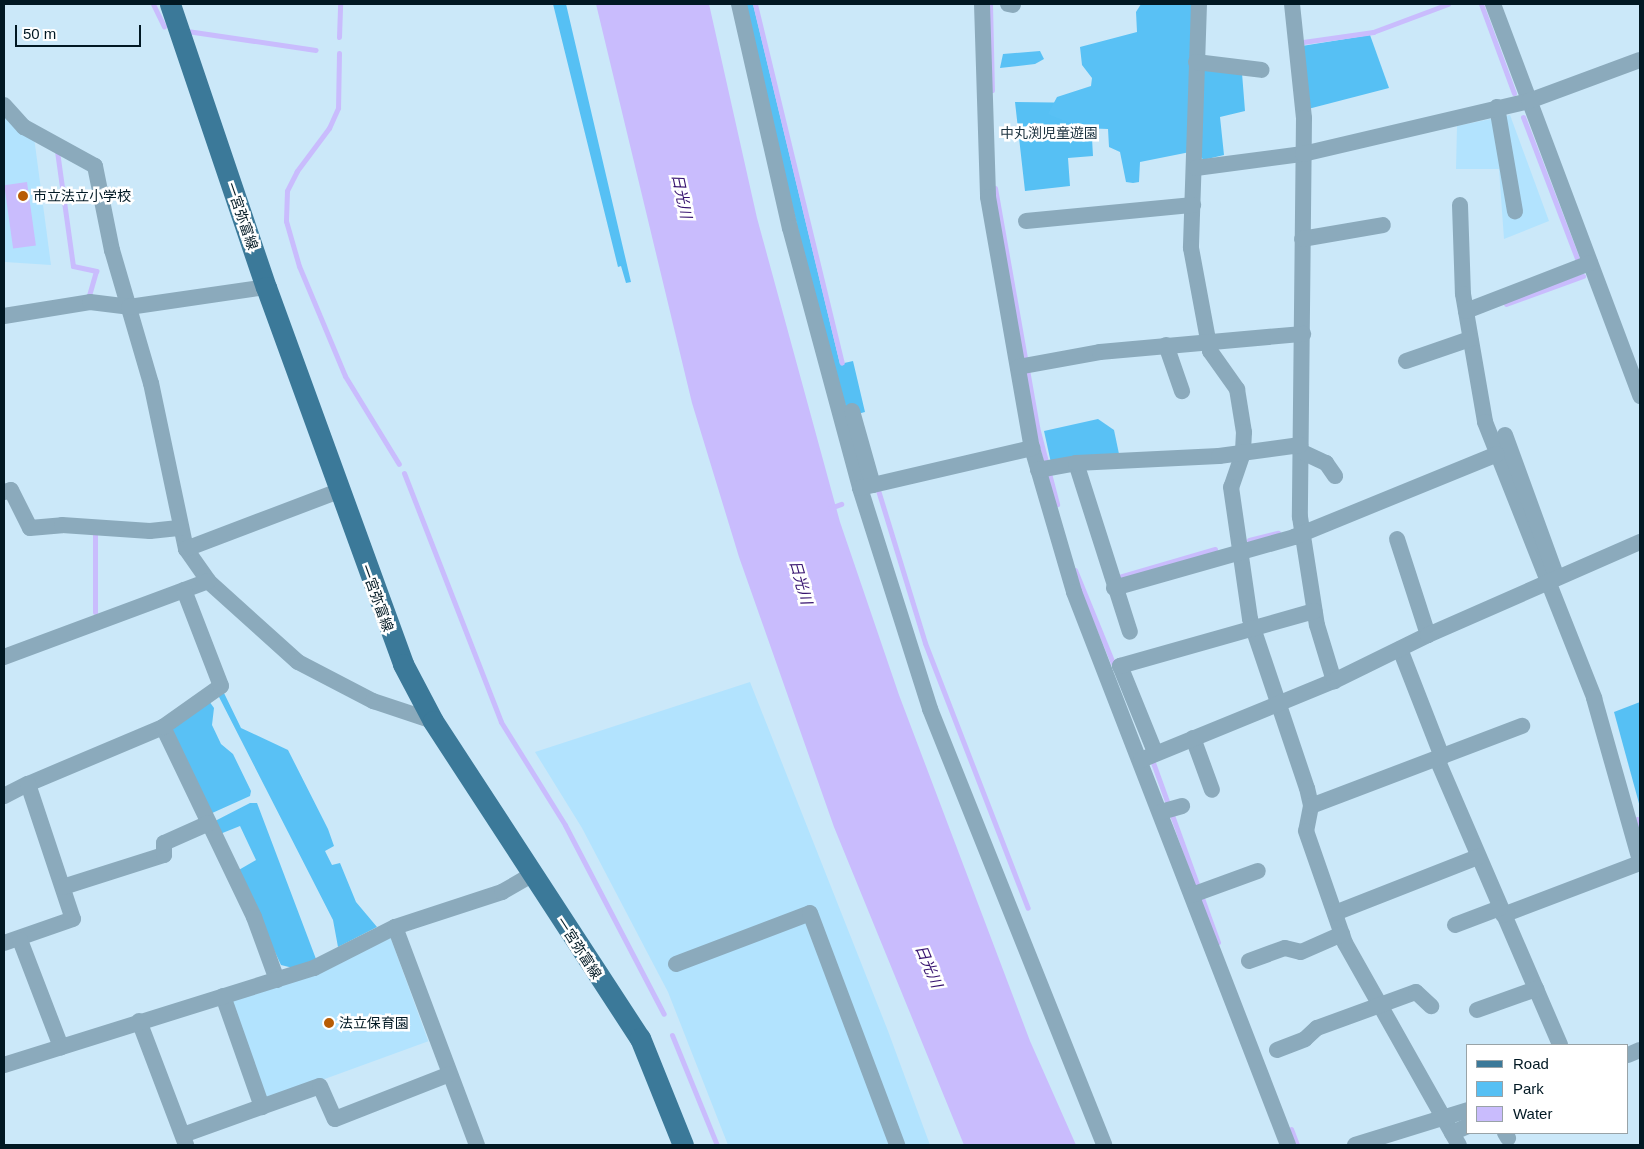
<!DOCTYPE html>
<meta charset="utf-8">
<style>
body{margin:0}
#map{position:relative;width:1644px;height:1149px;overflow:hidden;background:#cbe8f9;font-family:Arial,"Noto Sans JP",sans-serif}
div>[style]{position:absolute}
.built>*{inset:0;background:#b2e3fe;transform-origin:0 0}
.green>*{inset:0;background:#56c0f4}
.forest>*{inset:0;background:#59c1f5}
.water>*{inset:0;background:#c9bcfd;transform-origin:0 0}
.stream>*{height:5px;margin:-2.5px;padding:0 2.5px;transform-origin:2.5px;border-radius:2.5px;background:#c9bcfd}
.minor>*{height:16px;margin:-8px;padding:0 8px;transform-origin:8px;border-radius:8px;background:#8baabc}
.major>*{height:21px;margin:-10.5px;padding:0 10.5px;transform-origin:10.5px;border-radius:10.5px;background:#3b7999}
.dots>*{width:14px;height:14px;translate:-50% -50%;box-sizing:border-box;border:2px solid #fff;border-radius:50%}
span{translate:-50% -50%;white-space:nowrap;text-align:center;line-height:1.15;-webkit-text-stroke:5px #fff;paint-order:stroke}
.park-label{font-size:14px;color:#1c323f}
.poi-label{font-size:14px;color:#011823}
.left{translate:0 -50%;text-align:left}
.street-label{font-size:14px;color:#011823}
.water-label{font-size:15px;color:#35116e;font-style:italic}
.frame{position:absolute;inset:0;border:5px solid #011823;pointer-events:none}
.legend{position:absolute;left:1466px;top:1044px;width:162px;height:90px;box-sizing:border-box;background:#fff;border:1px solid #99a3a7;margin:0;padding:6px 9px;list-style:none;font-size:15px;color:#011823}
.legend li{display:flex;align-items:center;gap:10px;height:25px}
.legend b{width:25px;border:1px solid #99a3a7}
.scale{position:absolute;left:15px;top:25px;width:126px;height:22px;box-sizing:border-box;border:2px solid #011823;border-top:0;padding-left:6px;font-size:15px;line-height:18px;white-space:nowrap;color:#011823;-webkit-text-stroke:4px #fff;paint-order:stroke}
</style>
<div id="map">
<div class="built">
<i style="clip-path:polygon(1510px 115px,1549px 221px,1504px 239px,1499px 169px,1456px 169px,1457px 126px)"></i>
<i style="clip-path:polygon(8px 116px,34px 137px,51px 265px,5px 262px,4px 117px)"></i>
<i style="clip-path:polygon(750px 682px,888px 1031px,930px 1145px,728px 1145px,668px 992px,582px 828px,535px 752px)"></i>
<i style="left:390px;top:936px;width:112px;height:173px;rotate:70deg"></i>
</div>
<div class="green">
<i style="clip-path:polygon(553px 4px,566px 4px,631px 282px,626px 283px,621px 266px,618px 267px)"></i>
<i style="clip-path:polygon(744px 4px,753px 4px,840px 364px,853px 361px,865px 412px,850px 416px,832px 371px)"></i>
<i style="clip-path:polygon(1370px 35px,1389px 88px,1308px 109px,1302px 46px)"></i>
<i style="clip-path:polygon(1201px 68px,1242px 73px,1245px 111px,1220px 117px,1224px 155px,1203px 160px,1199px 152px)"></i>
<i style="clip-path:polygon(1015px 102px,1090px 103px,1093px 156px,1068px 158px,1070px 186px,1025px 191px)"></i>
<i style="clip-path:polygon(1640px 702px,1640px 807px,1614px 712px)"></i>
</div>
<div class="forest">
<i style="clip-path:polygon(1141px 4px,1193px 4px,1190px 152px,1140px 162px,1139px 182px,1133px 183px,1126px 182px,1120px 152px,1109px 147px,1108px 129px,1082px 128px,1048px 114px,1057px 97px,1091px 86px,1092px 78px,1082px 65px,1080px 47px,1137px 32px,1136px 12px)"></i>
<i style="clip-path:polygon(1040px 51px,1044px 59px,1035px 64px,1000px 68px,1003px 54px)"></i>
<i style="clip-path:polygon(1098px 419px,1114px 430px,1119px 454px,1051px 463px,1044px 431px)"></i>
<i style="clip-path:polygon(224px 693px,241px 728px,288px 750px,328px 829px,334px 846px,325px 851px,332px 865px,340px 863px,356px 902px,377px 927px,338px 947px,333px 920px,218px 695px)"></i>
<i style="clip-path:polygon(209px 701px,214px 708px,212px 725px,221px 744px,233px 754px,251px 791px,250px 796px,210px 814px,169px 728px)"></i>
<i style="clip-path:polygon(250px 803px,257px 803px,316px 959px,293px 968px,281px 965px,237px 871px,256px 860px,240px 826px,220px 834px,215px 821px)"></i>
</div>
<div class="water">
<i style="clip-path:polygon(596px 4px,709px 4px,757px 218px,840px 522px,899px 695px,1030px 1041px,1076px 1145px,964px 1145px,834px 827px,739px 557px,692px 403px)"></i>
<i style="left:27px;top:182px;width:64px;height:23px;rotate:82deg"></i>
</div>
<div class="stream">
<i style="left:153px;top:4px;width:25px;rotate:64deg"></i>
<i style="left:755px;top:4px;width:369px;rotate:76.4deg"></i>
<i style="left:990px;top:4px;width:86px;rotate:88.7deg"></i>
<i style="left:1481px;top:4px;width:95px;rotate:69.7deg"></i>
<i style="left:187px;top:31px;width:130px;rotate:8.4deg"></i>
<i style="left:339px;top:37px;width:33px;rotate:-88deg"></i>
<i style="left:1303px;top:42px;width:71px;rotate:-8.1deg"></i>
<i style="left:1373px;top:32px;width:80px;rotate:-20.5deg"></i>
<i style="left:339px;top:53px;width:55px;rotate:91deg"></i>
<i style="left:338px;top:108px;width:22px;rotate:114deg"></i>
<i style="left:329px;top:128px;width:54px;rotate:126.7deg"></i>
<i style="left:297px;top:171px;width:22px;rotate:117deg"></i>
<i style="left:287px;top:191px;width:30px;rotate:92deg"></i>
<i style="left:286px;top:221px;width:47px;rotate:73.9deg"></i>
<i style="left:299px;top:266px;width:119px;rotate:67.3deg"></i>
<i style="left:345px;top:376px;width:103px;rotate:58.5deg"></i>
<i style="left:1523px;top:117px;width:154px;rotate:69.1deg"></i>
<i style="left:57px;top:151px;width:116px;rotate:82.1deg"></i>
<i style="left:73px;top:266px;width:24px;rotate:12deg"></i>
<i style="left:96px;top:271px;width:26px;rotate:106deg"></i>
<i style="left:995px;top:188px;width:243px;rotate:80deg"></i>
<i style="left:1037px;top:427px;width:80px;rotate:75.4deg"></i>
<i style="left:1506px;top:304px;width:82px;rotate:-20deg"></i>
<i style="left:404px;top:473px;width:267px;rotate:68.7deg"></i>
<i style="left:501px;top:722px;width:121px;rotate:58.1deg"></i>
<i style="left:565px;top:825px;width:213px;rotate:62.4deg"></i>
<i style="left:878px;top:490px;width:160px;rotate:72.9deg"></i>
<i style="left:925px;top:643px;width:284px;rotate:68.8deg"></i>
<i style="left:830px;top:508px;width:12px;rotate:-20deg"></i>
<i style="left:95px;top:532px;width:80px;rotate:90deg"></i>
<i style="left:1249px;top:540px;width:30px;rotate:-14deg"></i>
<i style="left:1075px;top:570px;width:106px;rotate:67.8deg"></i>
<i style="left:1119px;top:577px;width:100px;rotate:-16.3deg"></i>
<i style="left:1151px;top:757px;width:197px;rotate:70.1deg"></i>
<i style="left:1637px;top:819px;width:13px;rotate:77deg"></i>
<i style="left:672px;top:1035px;width:119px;rotate:67.8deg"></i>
<i style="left:1291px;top:1129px;width:17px;rotate:69deg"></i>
</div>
<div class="minor">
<i style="left:739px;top:4px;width:230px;rotate:77.2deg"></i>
<i style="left:790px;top:228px;width:269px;rotate:74.9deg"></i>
<i style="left:860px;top:488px;width:232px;rotate:72.4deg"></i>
<i style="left:930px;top:709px;width:469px;rotate:68.2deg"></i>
<i style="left:982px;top:4px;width:193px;rotate:88.2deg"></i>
<i style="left:988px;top:197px;width:255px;rotate:80.1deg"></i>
<i style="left:1032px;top:448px;width:150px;rotate:73.7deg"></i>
<i style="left:1074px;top:592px;width:593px;rotate:68.84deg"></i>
<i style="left:1008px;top:4px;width:5px;rotate:11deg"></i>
<i style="left:1199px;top:4px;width:244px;rotate:91.9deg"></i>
<i style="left:1191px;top:248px;width:105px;rotate:79.5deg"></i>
<i style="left:1210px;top:351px;width:47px;rotate:54.6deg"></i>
<i style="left:1237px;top:389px;width:44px;rotate:80.8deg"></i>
<i style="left:1244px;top:432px;width:21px;rotate:93deg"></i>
<i style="left:1243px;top:453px;width:36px;rotate:109deg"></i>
<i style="left:1231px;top:487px;width:133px;rotate:81.8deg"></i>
<i style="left:1250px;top:619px;width:178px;rotate:71.4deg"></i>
<i style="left:1307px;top:788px;width:18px;rotate:77deg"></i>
<i style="left:1311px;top:806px;width:25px;rotate:101deg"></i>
<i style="left:1306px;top:831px;width:119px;rotate:70.8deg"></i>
<i style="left:1345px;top:943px;width:232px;rotate:60.6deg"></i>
<i style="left:1292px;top:4px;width:115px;rotate:84deg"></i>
<i style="left:1304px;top:118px;width:399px;rotate:90.6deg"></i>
<i style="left:1300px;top:517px;width:109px;rotate:81.1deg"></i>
<i style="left:1317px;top:625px;width:59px;rotate:73.1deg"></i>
<i style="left:1493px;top:4px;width:419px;rotate:69.4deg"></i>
<i style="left:1196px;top:62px;width:66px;rotate:6.9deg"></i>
<i style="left:4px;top:105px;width:30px;rotate:48deg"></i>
<i style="left:24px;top:127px;width:81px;rotate:28.8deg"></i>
<i style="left:95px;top:166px;width:86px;rotate:78.6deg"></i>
<i style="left:112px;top:250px;width:139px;rotate:73.7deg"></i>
<i style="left:151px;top:383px;width:170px;rotate:78.1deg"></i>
<i style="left:186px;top:549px;width:39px;rotate:55deg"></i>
<i style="left:208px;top:581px;width:121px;rotate:42deg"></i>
<i style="left:298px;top:662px;width:85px;rotate:27.5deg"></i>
<i style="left:373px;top:701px;width:63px;rotate:18.4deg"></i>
<i style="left:1497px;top:107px;width:106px;rotate:80.2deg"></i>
<i style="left:1196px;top:168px;width:108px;rotate:-7.5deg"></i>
<i style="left:1303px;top:154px;width:232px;rotate:-13.2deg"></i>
<i style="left:1529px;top:101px;width:118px;rotate:-20.3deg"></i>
<i style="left:1460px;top:205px;width:89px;rotate:88.1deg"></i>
<i style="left:1463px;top:294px;width:130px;rotate:80.2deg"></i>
<i style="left:1485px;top:422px;width:297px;rotate:68.4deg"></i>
<i style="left:1594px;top:698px;width:169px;rotate:74.2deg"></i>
<i style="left:1026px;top:221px;width:168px;rotate:-5.5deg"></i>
<i style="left:1302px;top:239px;width:82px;rotate:-9.8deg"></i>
<i style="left:1466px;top:311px;width:133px;rotate:-21.2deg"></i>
<i style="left:4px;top:316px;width:87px;rotate:-9.2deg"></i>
<i style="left:90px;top:302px;width:39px;rotate:7deg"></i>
<i style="left:129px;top:307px;width:138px;rotate:-8.3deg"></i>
<i style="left:1166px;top:345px;width:49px;rotate:70.8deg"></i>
<i style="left:1406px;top:361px;width:68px;rotate:-19deg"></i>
<i style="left:1018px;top:367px;width:83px;rotate:-10.4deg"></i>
<i style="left:1100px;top:352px;width:204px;rotate:-5.1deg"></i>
<i style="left:852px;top:411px;width:77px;rotate:74.2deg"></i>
<i style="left:1505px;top:435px;width:152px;rotate:70deg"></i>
<i style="left:1300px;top:451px;width:29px;rotate:25deg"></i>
<i style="left:1326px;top:463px;width:16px;rotate:55deg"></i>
<i style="left:1076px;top:463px;width:177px;rotate:72.3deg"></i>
<i style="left:1038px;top:470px;width:39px;rotate:-10deg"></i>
<i style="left:1076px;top:463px;width:143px;rotate:-2.8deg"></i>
<i style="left:1219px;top:456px;width:82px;rotate:-7.7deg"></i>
<i style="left:860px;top:488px;width:177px;rotate:-13.1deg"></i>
<i style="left:4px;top:492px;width:7px;rotate:-16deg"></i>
<i style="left:11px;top:490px;width:42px;rotate:63.4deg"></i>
<i style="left:30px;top:528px;width:32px;rotate:-5deg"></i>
<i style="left:62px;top:525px;width:88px;rotate:3.9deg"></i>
<i style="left:150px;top:531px;width:31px;rotate:-6deg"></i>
<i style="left:1397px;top:539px;width:101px;rotate:72.1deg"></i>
<i style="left:186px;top:549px;width:164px;rotate:-20.8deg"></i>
<i style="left:1114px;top:588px;width:187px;rotate:-15.8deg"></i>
<i style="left:1294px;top:537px;width:219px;rotate:-22.2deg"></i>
<i style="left:1400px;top:649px;width:116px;rotate:68.7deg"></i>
<i style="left:4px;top:657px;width:218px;rotate:-20.4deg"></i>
<i style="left:163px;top:727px;width:211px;rotate:64.4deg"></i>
<i style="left:254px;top:917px;width:67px;rotate:69.9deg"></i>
<i style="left:1193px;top:738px;width:55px;rotate:69.9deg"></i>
<i style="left:1155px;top:752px;width:93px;rotate:-112.1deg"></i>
<i style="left:1120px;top:666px;width:202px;rotate:-15.8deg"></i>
<i style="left:1437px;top:759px;width:311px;rotate:66.7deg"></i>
<i style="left:1141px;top:760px;width:209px;rotate:-22.3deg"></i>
<i style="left:1334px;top:681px;width:105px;rotate:-26.1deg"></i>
<i style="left:1428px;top:635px;width:232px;rotate:-23.7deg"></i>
<i style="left:28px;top:784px;width:147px;rotate:-22.9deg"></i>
<i style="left:163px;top:727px;width:71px;rotate:-35.3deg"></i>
<i style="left:221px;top:686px;width:103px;rotate:-111.1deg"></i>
<i style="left:4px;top:796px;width:27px;rotate:-27deg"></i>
<i style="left:28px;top:784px;width:142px;rotate:71.6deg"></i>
<i style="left:73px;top:919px;width:73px;rotate:160.8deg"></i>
<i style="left:1311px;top:806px;width:226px;rotate:-20.8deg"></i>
<i style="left:1161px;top:812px;width:22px;rotate:-16deg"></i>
<i style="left:63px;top:887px;width:106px;rotate:-17.6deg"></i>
<i style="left:164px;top:855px;width:12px;rotate:-90deg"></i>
<i style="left:164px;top:843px;width:49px;rotate:-24deg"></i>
<i style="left:1192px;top:895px;width:70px;rotate:-20deg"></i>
<i style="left:1335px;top:913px;width:154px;rotate:-21.4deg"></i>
<i style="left:1503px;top:915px;width:147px;rotate:-20.8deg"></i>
<i style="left:1455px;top:925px;width:48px;rotate:-20.7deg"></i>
<i style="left:395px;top:927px;width:233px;rotate:69.4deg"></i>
<i style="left:20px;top:940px;width:115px;rotate:69deg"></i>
<i style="left:1249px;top:961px;width:38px;rotate:-20deg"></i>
<i style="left:1285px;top:948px;width:16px;rotate:14deg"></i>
<i style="left:1301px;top:952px;width:45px;rotate:-23.7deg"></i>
<i style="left:676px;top:964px;width:143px;rotate:-20.8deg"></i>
<i style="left:810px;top:913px;width:248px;rotate:69.4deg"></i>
<i style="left:223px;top:996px;width:118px;rotate:70.6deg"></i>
<i style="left:1477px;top:1010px;width:63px;rotate:-19.6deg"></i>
<i style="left:139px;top:1021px;width:133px;rotate:69.2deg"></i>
<i style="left:1277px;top:1050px;width:30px;rotate:-21deg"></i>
<i style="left:1305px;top:1039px;width:16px;rotate:-43deg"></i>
<i style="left:1317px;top:1028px;width:105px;rotate:-20deg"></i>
<i style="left:1416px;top:992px;width:21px;rotate:43deg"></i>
<i style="left:1628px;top:1055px;width:13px;rotate:-23deg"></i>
<i style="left:4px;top:1065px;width:325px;rotate:-17.4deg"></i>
<i style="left:314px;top:968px;width:91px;rotate:-26.8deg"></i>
<i style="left:395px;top:927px;width:113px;rotate:-18.1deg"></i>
<i style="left:502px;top:892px;width:34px;rotate:-30deg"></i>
<i style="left:1452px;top:1133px;width:17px;rotate:-24deg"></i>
<i style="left:1505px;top:1133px;width:6px;rotate:59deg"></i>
<i style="left:183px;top:1135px;width:145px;rotate:-19.7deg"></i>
<i style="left:320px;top:1086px;width:36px;rotate:66deg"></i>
<i style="left:335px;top:1119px;width:123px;rotate:-21.4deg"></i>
<i style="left:1355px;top:1145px;width:118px;rotate:-17.2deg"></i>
</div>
<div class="major">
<i style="left:170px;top:4px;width:299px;rotate:71.3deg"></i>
<i style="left:266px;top:287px;width:401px;rotate:70deg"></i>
<i style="left:403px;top:664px;width:64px;rotate:62.2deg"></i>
<i style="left:433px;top:721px;width:379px;rotate:56.9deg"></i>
<i style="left:640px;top:1038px;width:115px;rotate:68.1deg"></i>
</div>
<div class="dots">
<i style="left:23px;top:196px;background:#b85c05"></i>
<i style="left:329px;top:1023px;background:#b85c05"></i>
</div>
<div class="park-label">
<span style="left:1049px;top:133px">中丸渕児童遊園</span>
</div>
<div class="poi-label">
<span class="left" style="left:33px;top:196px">市立法立小学校</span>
<span class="left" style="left:339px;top:1023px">法立保育園</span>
</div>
<div class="street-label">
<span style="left:242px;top:216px;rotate:71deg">一宮弥富線</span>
<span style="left:377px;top:598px;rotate:70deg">一宮弥富線</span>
<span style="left:579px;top:948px;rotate:57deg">一宮弥富線</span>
</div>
<div class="water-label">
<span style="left:682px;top:196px;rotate:78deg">日光川</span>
<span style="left:801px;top:582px;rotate:74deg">日光川</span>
<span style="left:929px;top:966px;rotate:67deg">日光川</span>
</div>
<div class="frame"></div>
<ul class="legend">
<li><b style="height:6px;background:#3b7999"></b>Road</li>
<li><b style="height:14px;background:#56c0f4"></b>Park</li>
<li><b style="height:14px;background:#c9bcfd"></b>Water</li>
</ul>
<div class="scale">50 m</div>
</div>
